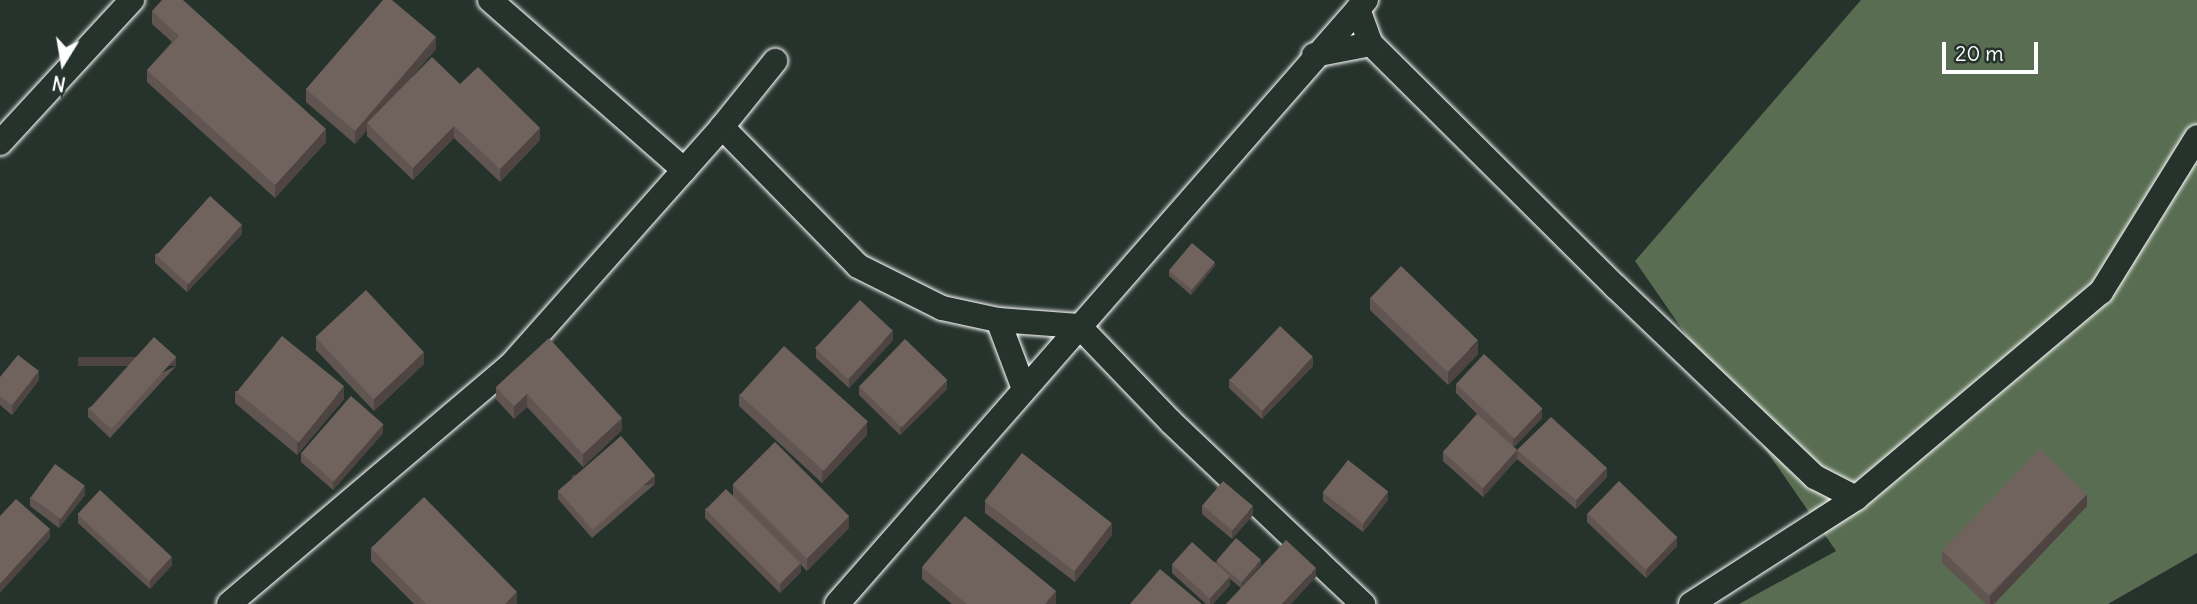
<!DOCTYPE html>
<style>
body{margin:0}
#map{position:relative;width:2197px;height:604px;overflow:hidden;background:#26332d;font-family:Delius,sans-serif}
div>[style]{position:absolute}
.green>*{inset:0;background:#586d51}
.roads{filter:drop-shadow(0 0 2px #fff) drop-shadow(0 0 2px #fff)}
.minor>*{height:24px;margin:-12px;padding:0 12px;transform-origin:12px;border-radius:12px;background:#26332d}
.wall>*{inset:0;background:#605551}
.shaded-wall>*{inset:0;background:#4e4542;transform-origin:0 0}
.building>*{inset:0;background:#70635e;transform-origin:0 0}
span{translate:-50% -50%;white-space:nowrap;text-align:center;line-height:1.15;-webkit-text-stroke:5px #26332d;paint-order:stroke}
.north{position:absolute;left:28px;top:28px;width:70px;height:70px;-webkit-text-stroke:5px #26332d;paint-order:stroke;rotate:191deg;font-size:19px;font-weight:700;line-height:28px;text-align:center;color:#fff}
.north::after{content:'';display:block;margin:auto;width:24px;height:32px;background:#fff;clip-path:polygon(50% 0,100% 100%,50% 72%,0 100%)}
.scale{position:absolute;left:1942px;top:42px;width:96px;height:32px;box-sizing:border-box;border:4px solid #fff;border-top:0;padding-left:9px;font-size:21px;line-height:24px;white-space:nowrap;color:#fff;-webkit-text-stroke:5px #26332d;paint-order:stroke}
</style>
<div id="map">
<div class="green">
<i style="clip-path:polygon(1861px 0,2197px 0,2197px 553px,2108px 604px,1739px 604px,1836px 551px,1635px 261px)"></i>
</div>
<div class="roads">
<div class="minor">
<i style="left:490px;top:0;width:258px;rotate:41.2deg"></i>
<i style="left:1358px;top:9px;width:37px;rotate:70deg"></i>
<i style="left:1371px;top:44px;width:345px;rotate:44.8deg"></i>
<i style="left:1616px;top:287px;width:275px;rotate:43.7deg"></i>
<i style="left:1815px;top:477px;width:46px;rotate:27.1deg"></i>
<i style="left:1314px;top:55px;width:58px;rotate:-10.9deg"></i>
<i style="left:722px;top:127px;width:194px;rotate:45.6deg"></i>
<i style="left:858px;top:266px;width:94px;rotate:26.6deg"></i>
<i style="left:942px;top:308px;width:57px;rotate:12.1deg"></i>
<i style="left:0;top:143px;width:195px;rotate:-47.3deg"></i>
<i style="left:1024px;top:389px;width:74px;rotate:-110.6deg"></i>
<i style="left:998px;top:320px;width:81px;rotate:4.2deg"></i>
<i style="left:1079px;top:326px;width:133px;rotate:46.2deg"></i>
<i style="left:1171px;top:422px;width:265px;rotate:43.5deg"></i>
<i style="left:229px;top:604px;width:368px;rotate:-40.3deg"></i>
<i style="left:510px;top:366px;width:319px;rotate:-48.4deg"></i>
<i style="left:722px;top:127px;width:85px;rotate:-51.2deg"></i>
<i style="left:837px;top:604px;width:803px;rotate:-48.79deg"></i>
<i style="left:1691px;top:604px;width:196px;rotate:-32.7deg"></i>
<i style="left:1856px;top:498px;width:320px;rotate:-40.1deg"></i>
<i style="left:2101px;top:292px;width:182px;rotate:-58.2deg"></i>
</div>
</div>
<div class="wall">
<i style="clip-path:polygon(152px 11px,326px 142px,275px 198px,147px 82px,147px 70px,172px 42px,152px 24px)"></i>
<i style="clip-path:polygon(436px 49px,411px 78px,460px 84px,540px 140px,500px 182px,454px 138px,413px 180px,367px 136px,367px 130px,355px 144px,306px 102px,306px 89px)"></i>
<i style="clip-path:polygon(242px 234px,187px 292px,155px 263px,155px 254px)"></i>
<i style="clip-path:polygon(1215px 266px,1191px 295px,1169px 276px,1169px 271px)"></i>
<i style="clip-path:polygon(1370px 297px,1478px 354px,1448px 385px,1370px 310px)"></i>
<i style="clip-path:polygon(316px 337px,424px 364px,374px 411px,316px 350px)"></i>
<i style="clip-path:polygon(893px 340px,849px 388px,816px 358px,816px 349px)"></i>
<i style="clip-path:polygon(176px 366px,110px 438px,88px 417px,88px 408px)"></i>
<i style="clip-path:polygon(1313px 366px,1262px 419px,1229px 388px,1229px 379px)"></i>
<i style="clip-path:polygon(0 377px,39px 380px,12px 415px,0 405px)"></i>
<i style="clip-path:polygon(1456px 384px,1542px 418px,1514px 447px,1517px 450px,1607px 477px,1576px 509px,1517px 459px,1483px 497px,1443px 461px,1443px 452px,1477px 414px,1456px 393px)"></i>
<i style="clip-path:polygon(859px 386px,947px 389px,900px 435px,859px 395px)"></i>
<i style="clip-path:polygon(496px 387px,622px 418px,622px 430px,583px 467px,527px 407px,514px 419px,496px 399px)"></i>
<i style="clip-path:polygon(235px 391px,344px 399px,297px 455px,235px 403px)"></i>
<i style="clip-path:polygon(739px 394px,867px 435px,822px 483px,739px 406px)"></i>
<i style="clip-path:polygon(383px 433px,333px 490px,301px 462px,301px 453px)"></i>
<i style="clip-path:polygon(655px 484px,592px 538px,558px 499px,558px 490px)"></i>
<i style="clip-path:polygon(733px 485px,849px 528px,807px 571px,801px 565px,801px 572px,780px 593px,705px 518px,705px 509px,733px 495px)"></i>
<i style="clip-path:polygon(1323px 492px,1388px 500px,1363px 532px,1323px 501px)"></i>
<i style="clip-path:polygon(85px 495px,59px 528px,30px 506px,30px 497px)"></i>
<i style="clip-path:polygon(985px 501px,1112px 535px,1075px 582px,985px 513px)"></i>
<i style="clip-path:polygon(1202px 505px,1253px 515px,1232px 539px,1202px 514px)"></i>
<i style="clip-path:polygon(2087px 506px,1994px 604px,1986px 604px,1942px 563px,1942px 550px)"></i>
<i style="clip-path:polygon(1587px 513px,1677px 546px,1646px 578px,1587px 522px)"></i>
<i style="clip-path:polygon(78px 514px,172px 565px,150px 589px,78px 523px)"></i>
<i style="clip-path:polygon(371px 548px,517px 604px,414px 604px,371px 561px)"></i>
<i style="clip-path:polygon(1216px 562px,1261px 565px,1241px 588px,1230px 579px,1230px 585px,1213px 604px,1206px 604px,1172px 573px,1172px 564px)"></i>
<i style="clip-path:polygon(922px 567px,1056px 604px,952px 604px,922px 579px)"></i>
</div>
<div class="shaded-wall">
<i style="clip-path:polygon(436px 37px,436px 49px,370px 126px,367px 123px,367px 130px,355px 144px,355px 131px)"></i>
<i style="clip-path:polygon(454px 126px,454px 138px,413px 180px,413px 168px)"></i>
<i style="clip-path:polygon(540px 128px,540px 140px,500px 182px,500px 169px)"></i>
<i style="clip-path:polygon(326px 129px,326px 142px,275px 198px,275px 185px)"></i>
<i style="clip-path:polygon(242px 225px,242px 234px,187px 292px,187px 283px)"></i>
<i style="clip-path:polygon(1215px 262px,1215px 266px,1191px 295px,1191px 290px)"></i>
<i style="clip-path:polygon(893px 331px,893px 340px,849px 388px,849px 379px)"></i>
<i style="clip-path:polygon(1478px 341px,1478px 354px,1448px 385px,1448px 372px)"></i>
<i style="clip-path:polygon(424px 352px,424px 364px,374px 411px,374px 399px)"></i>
<i style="left:176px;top:357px;width:9px;height:98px;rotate:90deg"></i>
<i style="clip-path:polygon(1313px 357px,1313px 366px,1262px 419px,1262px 410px)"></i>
<i style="clip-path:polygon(39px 371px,39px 380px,12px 415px,12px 405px)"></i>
<i style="clip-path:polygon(947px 380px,947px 389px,900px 435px,900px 426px)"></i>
<i style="clip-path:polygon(344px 387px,344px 399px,297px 455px,297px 443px)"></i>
<i style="clip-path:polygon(527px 394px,527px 407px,514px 419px,514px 406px)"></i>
<i style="clip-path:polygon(1542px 409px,1542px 418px,1513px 448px,1513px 439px)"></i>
<i style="clip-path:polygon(622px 418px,622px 430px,583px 467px,583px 454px)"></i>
<i style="clip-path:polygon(867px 422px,867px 435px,822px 483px,822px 471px)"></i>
<i style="clip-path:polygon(383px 424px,383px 433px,333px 490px,333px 481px)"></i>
<i style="clip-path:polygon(1517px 450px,1517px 459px,1483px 497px,1483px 488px)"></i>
<i style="clip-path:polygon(1607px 468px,1607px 477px,1576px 509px,1576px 500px)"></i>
<i style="left:655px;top:475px;width:9px;height:83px;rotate:90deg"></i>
<i style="clip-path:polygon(85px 486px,85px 495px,59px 528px,59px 519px)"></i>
<i style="clip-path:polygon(1388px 491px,1388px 500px,1363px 532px,1363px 523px)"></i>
<i style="clip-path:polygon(2087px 494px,2087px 506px,1994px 604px,1990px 604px,1990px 596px)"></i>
<i style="clip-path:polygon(1253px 506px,1253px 515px,1232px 539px,1232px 530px)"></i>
<i style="clip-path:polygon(849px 516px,849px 528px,807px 571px,807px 558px)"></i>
<i style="clip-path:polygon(1112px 523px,1112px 535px,1075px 582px,1075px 570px)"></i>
<i style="clip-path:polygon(50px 529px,50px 538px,0 593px,0 584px)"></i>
<i style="clip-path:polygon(1677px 537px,1677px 546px,1646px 578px,1646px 569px)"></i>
<i style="clip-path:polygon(172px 556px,172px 565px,150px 589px,150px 580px)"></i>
<i style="clip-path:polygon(1261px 560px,1261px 565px,1241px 588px,1241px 583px)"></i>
<i style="clip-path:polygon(801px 563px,801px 572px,780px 593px,780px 584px)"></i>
<i style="clip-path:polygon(1316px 568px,1316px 577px,1291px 604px,1282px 604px)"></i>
<i style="clip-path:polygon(1230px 576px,1230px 585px,1213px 604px,1210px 604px,1210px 598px)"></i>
<i style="clip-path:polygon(1056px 591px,1056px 604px,1045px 604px)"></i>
<i style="clip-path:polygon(517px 592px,517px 604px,505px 604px)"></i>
</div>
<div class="building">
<i style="clip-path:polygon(162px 0,183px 0,326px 129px,275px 185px,147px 70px,179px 36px,152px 11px)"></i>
<i style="clip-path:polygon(383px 0,392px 0,436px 37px,355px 131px,306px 89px)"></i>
<i style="clip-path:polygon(432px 57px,460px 84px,478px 67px,540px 128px,500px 169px,454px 126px,413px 168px,367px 123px)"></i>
<i style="left:210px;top:196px;width:43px;height:80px;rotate:42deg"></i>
<i style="left:1192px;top:243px;width:30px;height:36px;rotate:40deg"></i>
<i style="left:1401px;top:266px;width:107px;height:44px;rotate:44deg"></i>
<i style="left:366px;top:290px;width:85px;height:69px;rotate:47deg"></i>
<i style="left:860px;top:300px;width:45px;height:66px;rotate:43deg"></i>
<i style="left:1280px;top:326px;width:45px;height:74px;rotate:43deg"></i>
<i style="left:282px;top:336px;width:80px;height:72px;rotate:39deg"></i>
<i style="left:154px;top:337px;width:30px;height:97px;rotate:42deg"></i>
<i style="clip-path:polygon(549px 338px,622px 418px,583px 454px,527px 394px,514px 406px,496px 387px)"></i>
<i style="left:905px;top:339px;width:59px;height:66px;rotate:44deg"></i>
<i style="left:784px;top:346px;width:113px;height:66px;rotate:42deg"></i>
<i style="left:1484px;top:354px;width:80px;height:41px;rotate:43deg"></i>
<i style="clip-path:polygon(18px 355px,39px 371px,12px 405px,0 396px,0 377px)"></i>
<i style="left:351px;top:396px;width:43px;height:76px;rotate:41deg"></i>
<i style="clip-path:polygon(1477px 414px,1517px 450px,1551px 417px,1607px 468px,1576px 500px,1517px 450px,1483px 488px,1443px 452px)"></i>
<i style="left:621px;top:436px;width:52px;height:83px;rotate:49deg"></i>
<i style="left:775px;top:442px;width:105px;height:60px;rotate:45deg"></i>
<i style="left:2040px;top:449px;width:65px;height:141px;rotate:44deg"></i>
<i style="left:1022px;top:453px;width:114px;height:61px;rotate:38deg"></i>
<i style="left:1348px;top:460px;width:51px;height:41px;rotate:38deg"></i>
<i style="left:55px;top:464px;width:37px;height:41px;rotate:36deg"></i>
<i style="left:1223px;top:481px;width:39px;height:32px;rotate:40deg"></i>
<i style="left:1619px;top:481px;width:81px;height:45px;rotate:44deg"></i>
<i style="left:726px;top:489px;width:105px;height:29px;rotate:45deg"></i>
<i style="left:100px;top:490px;width:98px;height:33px;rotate:43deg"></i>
<i style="clip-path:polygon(424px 497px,517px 592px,505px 604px,426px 604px,371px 548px)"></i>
<i style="clip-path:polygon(16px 499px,50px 529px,0 584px,0 516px)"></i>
<i style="clip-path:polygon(965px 516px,1056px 591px,1045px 604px,967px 604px,922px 567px)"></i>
<i style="left:1236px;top:538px;width:33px;height:30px;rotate:41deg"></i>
<i style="clip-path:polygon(1286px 540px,1316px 568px,1282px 604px,1226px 604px)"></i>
<i style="left:1192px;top:542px;width:51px;height:30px;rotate:42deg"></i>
<i style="clip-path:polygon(1160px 569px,1202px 604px,1130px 604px)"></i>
</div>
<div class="north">N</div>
<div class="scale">20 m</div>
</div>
